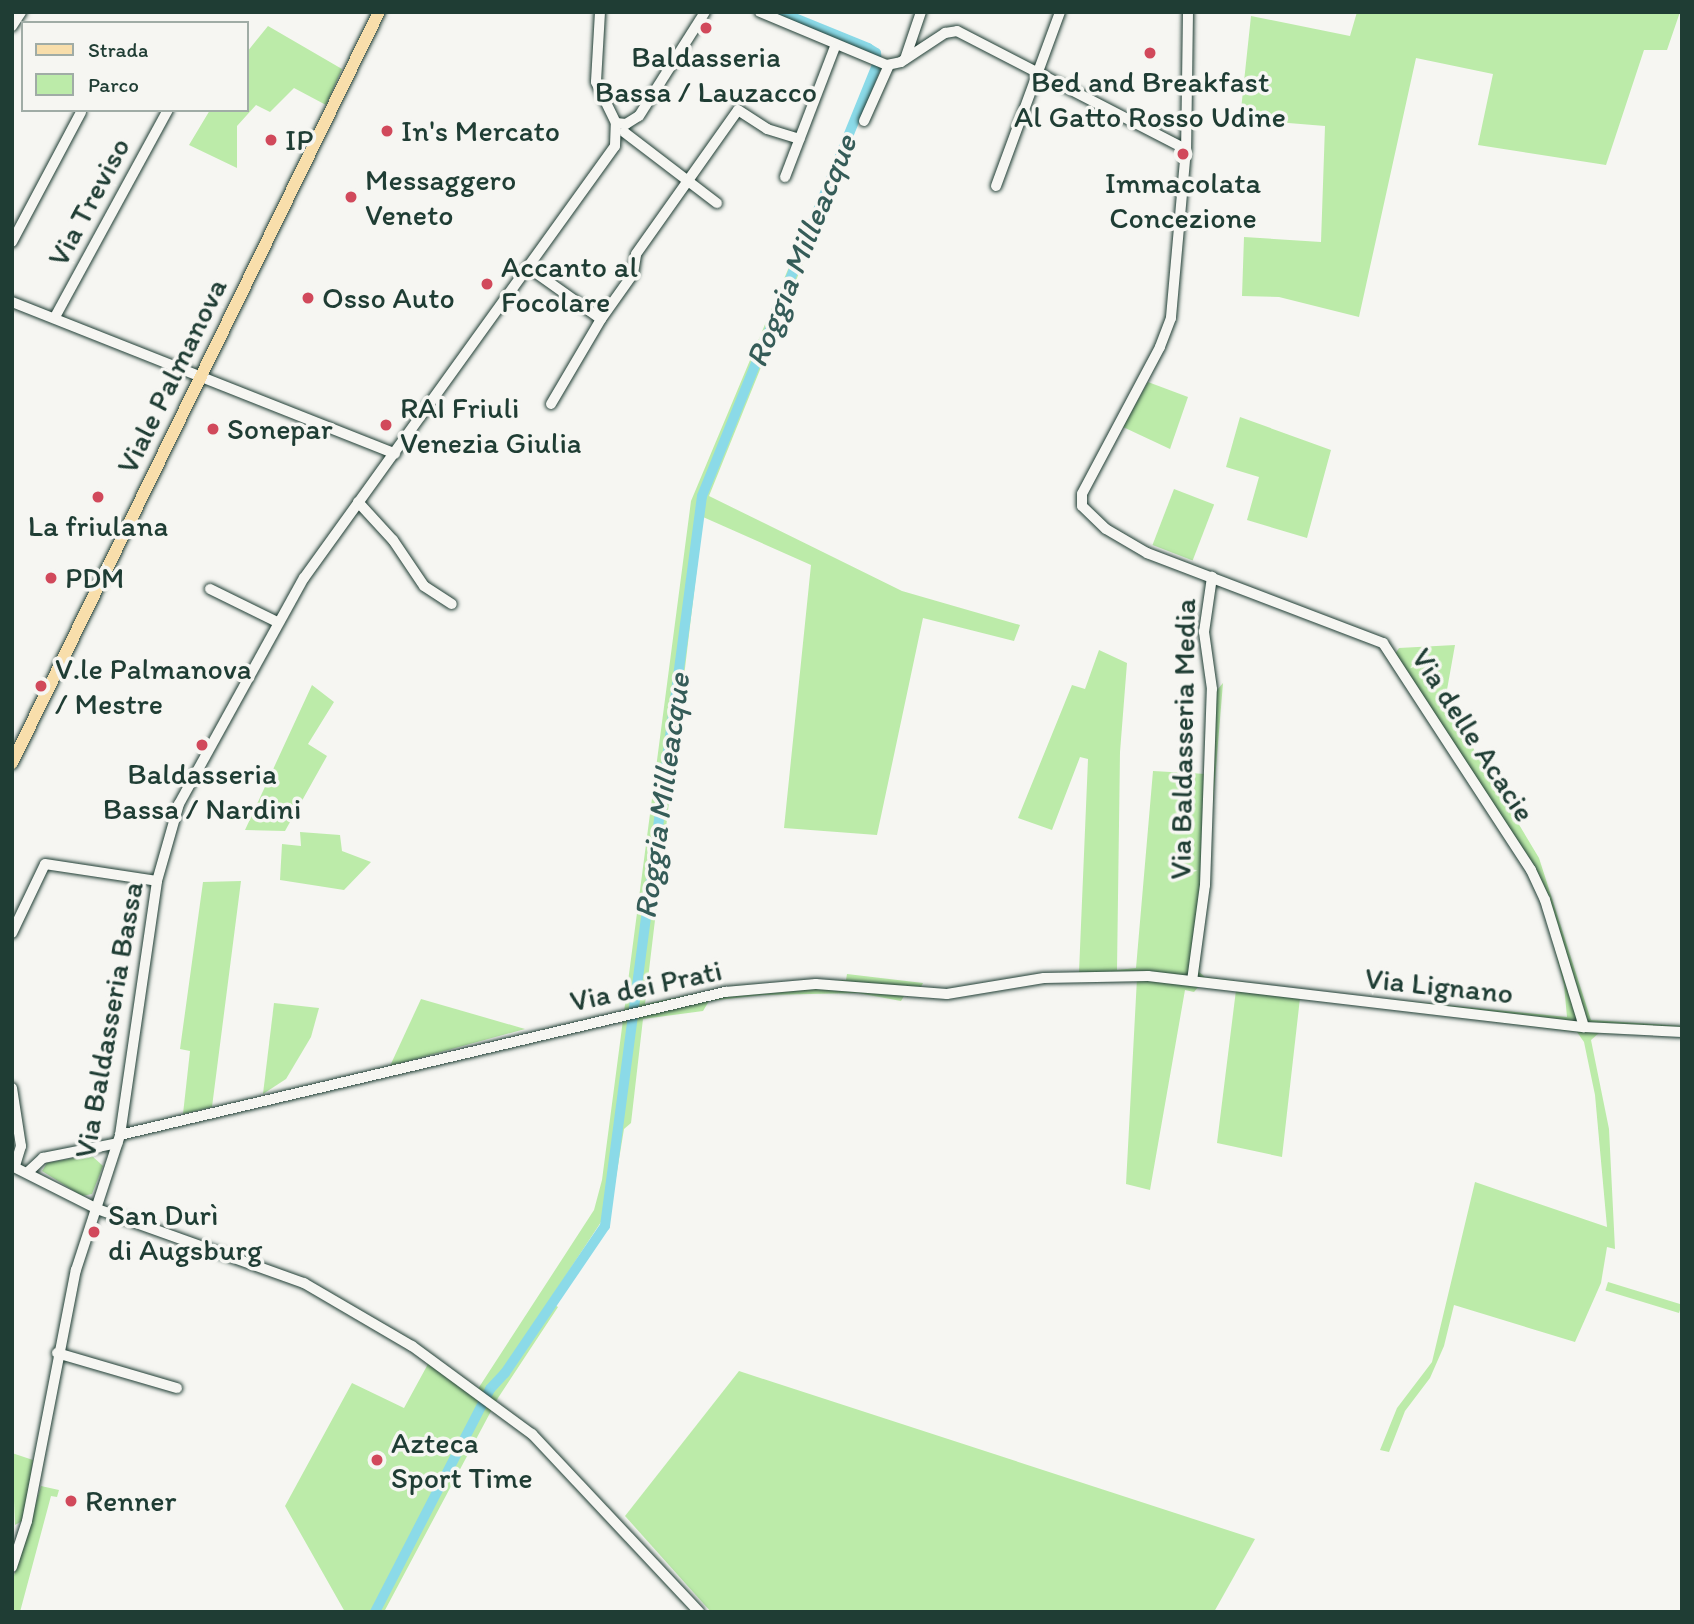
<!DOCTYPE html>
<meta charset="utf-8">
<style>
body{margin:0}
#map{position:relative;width:1694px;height:1624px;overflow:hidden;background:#f6f6f2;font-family:Itim,sans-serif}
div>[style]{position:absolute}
.green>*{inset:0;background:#bceba9;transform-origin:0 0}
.canal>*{height:10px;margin:-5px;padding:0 5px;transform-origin:5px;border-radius:5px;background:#8bdae8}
.roads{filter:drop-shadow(0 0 2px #1f3d34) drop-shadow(0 0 2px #1f3d34)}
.minor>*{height:10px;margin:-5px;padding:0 5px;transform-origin:5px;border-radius:5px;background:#f6f6f2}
.major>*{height:12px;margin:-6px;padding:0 6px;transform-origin:6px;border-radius:6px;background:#f8deab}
.dots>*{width:19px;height:19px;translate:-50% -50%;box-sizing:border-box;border:4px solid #f6f6f2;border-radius:50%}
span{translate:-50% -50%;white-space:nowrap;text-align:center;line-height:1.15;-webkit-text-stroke:7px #f6f6f2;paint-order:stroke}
.poi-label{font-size:30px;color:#1f3d34}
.left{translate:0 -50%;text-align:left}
.street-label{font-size:30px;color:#1f3d34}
.water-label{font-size:32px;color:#355c58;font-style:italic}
.frame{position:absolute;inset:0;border:14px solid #1f3d34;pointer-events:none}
.legend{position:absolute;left:21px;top:21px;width:228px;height:91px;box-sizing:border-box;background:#f6f6f2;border:2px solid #a0aca6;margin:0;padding:9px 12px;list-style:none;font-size:21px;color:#1f3d34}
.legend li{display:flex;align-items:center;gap:14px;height:35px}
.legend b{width:35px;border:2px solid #a0aca6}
</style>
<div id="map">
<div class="green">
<i style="clip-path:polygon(1357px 12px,1680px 12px,1667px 50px,1644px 50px,1606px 165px,1478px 145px,1493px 74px,1416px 58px,1359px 317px,1279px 297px,1242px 296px,1244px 237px,1321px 242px,1325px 126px,1240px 119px,1251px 16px,1350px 36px)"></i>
<i style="clip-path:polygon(268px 26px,342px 69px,326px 105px,294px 88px,270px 112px,256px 105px,237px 126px,237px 168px,189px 145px,210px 110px,247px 110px,247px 52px)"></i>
<i style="clip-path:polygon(843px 138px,852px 142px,709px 496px,902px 591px,1020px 625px,1014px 641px,923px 618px,877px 835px,784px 828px,811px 565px,703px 517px,645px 1004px,733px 986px,846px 980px,847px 974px,923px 983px,920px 989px,949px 990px,1079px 972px,1088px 759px,1080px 757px,1052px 830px,1018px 818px,1072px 685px,1085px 689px,1099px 650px,1127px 663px,1120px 752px,1117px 970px,1136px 968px,1153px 771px,1206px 774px,1211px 697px,1223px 683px,1199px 972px,1205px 977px,1343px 995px,1567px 1017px,1564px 985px,1532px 862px,1395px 654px,1399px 648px,1455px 645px,1445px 701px,1539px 858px,1591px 1020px,1682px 1026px,1682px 1036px,1599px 1033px,1591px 1040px,1609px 1129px,1615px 1249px,1607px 1247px,1601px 1283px,1575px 1342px,1454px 1305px,1444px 1346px,1430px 1378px,1405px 1411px,1389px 1452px,1380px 1450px,1397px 1408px,1432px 1362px,1475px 1182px,1607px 1227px,1595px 1095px,1584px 1042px,1577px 1032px,1300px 998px,1282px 1157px,1217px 1143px,1236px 990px,1199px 986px,1194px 992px,1185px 990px,1150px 1190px,1126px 1184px,1137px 978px,1038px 982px,943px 998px,904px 996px,901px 1001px,858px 993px,762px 995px,709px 1001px,703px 1011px,643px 1019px,631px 1123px,624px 1129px,609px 1220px,603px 1219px,549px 1301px,558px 1307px,498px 1398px,384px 1612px,345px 1612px,285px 1506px,352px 1383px,404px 1408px,428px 1364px,474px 1395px,594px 1210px,602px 1180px,691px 501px)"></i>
<i style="clip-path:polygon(1148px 382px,1188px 397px,1170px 449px,1123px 427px)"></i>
<i style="clip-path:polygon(1240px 417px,1331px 450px,1307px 538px,1247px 520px,1259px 477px,1226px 467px)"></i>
<i style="left:1174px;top:489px;width:43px;height:60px;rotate:21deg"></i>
<i style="clip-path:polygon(312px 685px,334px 702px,308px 744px,327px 756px,285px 831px,245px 830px)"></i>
<i style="clip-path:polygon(300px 832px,340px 835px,342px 851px,371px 862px,344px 890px,280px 880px,282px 844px,301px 846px)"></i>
<i style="clip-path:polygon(241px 881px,212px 1107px,183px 1114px,190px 1051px,180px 1049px,203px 882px)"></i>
<i style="clip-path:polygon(421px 999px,525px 1029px,390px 1066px)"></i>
<i style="clip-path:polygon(274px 1003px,319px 1008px,311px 1037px,286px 1079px,263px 1094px)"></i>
<i style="clip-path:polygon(91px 1155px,103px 1166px,92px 1194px,82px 1196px,42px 1171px,47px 1163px)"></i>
<i style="left:1608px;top:1282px;width:77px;height:9px;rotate:17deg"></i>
<i style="clip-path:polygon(739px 1371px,1255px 1539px,1214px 1612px,711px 1612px,625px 1516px)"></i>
<i style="clip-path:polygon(12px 1453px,33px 1460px,24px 1520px,15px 1525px)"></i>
<i style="clip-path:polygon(41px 1486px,59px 1490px,57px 1497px,51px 1496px,20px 1612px,12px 1612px,12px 1582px)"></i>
</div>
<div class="canal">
<i style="left:375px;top:1612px;width:251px;rotate:-62.7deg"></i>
<i style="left:490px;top:1389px;width:22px;rotate:-47deg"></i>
<i style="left:505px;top:1373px;width:178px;rotate:-55.8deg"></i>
<i style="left:605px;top:1226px;width:736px;rotate:-82.43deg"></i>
<i style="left:702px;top:496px;width:466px;rotate:-67.9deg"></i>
<i style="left:877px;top:64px;width:11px;rotate:-95deg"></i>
<i style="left:876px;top:53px;width:9px;rotate:-148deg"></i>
<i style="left:868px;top:48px;width:95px;rotate:-157.8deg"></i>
</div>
<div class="roads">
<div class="minor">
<i style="left:600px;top:12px;width:70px;rotate:93.3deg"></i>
<i style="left:596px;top:82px;width:46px;rotate:64deg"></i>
<i style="left:760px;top:12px;width:138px;rotate:22.7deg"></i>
<i style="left:887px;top:65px;width:14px;rotate:-12deg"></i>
<i style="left:901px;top:62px;width:53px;rotate:-33.4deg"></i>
<i style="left:945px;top:33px;width:12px;rotate:-9deg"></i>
<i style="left:957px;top:31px;width:258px;rotate:27.3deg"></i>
<i style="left:1188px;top:12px;width:137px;rotate:90.8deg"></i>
<i style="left:1186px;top:149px;width:170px;rotate:95.1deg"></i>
<i style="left:1171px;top:318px;width:31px;rotate:111deg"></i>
<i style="left:1160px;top:347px;width:166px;rotate:118deg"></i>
<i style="left:1082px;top:494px;width:12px;rotate:90deg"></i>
<i style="left:1082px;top:506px;width:33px;rotate:44deg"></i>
<i style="left:1106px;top:529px;width:48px;rotate:30.3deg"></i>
<i style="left:1147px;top:553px;width:253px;rotate:20.9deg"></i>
<i style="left:1383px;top:643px;width:271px;rotate:56.9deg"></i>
<i style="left:1531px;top:870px;width:33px;rotate:65deg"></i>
<i style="left:1545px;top:900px;width:133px;rotate:72.9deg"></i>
<i style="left:12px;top:26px;width:17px;rotate:-57deg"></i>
<i style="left:905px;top:59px;width:50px;rotate:-71.2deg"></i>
<i style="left:864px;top:121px;width:61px;rotate:-65.9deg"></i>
<i style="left:624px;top:132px;width:117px;rotate:37.4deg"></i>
<i style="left:785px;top:177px;width:139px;rotate:-69deg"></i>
<i style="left:996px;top:186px;width:185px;rotate:-69.8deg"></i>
<i style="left:12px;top:242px;width:147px;rotate:-62deg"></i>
<i style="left:529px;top:268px;width:88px;rotate:35.3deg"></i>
<i style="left:601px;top:319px;width:55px;rotate:-54.6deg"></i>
<i style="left:633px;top:274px;width:20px;rotate:-81deg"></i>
<i style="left:636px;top:254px;width:176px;rotate:-54.7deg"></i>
<i style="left:738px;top:110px;width:35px;rotate:33deg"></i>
<i style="left:767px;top:129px;width:34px;rotate:17deg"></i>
<i style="left:12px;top:302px;width:412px;rotate:21.6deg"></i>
<i style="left:55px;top:317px;width:236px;rotate:-61.4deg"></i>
<i style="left:551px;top:404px;width:99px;rotate:-59.5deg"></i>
<i style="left:358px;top:502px;width:52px;rotate:47.4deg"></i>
<i style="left:393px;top:540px;width:55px;rotate:56deg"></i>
<i style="left:424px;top:586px;width:33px;rotate:33deg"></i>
<i style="left:210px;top:589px;width:75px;rotate:26.2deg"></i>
<i style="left:12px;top:933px;width:76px;rotate:-64.4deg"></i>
<i style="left:45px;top:864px;width:113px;rotate:8.6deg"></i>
<i style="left:1192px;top:981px;width:97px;rotate:-82.3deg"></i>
<i style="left:1205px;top:885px;width:196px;rotate:-88deg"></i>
<i style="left:1212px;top:689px;width:58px;rotate:-98deg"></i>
<i style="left:1204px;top:632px;width:56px;rotate:-81.7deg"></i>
<i style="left:12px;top:1088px;width:59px;rotate:81.2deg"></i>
<i style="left:21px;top:1146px;width:21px;rotate:107deg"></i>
<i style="left:120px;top:1135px;width:622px;rotate:-13.3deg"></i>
<i style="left:725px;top:992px;width:91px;rotate:-5deg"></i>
<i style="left:816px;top:984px;width:131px;rotate:4.4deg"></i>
<i style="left:947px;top:994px;width:98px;rotate:-9.4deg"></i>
<i style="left:1044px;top:978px;width:104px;rotate:-1.1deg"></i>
<i style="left:1148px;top:976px;width:439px;rotate:6.7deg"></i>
<i style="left:1584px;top:1027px;width:98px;rotate:2.9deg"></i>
<i style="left:12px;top:1166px;width:95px;rotate:26.8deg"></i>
<i style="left:97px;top:1209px;width:220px;rotate:19.7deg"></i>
<i style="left:304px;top:1283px;width:125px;rotate:30.3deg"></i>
<i style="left:412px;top:1346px;width:149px;rotate:36.3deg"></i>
<i style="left:532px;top:1434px;width:244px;rotate:46.8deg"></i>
<i style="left:28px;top:1172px;width:21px;rotate:-43deg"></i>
<i style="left:43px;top:1158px;width:76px;rotate:-11.3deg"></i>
<i style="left:57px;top:1353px;width:125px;rotate:16.3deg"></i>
<i style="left:12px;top:1567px;width:48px;rotate:-71.9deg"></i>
<i style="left:27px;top:1521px;width:256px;rotate:-79deg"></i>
<i style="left:76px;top:1270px;width:142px;rotate:-71.9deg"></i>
<i style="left:120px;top:1135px;width:257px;rotate:-81.7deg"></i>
<i style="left:157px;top:881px;width:80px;rotate:-74.1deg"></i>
<i style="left:179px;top:804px;width:258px;rotate:-61.1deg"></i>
<i style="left:304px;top:578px;width:532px;rotate:-54.25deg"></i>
<i style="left:615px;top:146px;width:23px;rotate:-88deg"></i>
<i style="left:616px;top:123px;width:10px;rotate:6deg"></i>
<i style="left:626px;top:124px;width:15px;rotate:-32deg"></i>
<i style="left:639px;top:116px;width:123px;rotate:-57.6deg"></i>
</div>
<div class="major">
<i style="left:12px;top:763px;width:836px;rotate:-63.96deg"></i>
</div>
</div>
<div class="dots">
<i style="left:706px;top:28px;background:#d1495b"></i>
<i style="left:1150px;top:53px;background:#d1495b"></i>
<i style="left:387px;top:131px;background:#d1495b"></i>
<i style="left:271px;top:140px;background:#d1495b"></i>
<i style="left:1183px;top:154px;background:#d1495b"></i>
<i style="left:351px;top:197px;background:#d1495b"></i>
<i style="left:487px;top:284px;background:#d1495b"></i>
<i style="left:308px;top:298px;background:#d1495b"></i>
<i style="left:386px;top:425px;background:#d1495b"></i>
<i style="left:213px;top:429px;background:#d1495b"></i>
<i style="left:98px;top:497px;background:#d1495b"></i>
<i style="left:51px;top:578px;background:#d1495b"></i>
<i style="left:41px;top:686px;background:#d1495b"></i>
<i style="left:202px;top:745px;background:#d1495b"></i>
<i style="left:94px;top:1232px;background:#d1495b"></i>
<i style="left:377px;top:1460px;background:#d1495b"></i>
<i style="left:71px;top:1501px;background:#d1495b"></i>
</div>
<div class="poi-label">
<span style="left:706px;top:74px">Baldasseria<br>Bassa / Lauzacco</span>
<span style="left:1150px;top:99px">Bed and Breakfast<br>Al Gatto Rosso Udine</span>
<span class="left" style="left:401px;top:131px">In's Mercato</span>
<span class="left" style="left:285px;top:140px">IP</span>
<span class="left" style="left:365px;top:197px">Messaggero<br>Veneto</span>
<span style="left:1183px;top:200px">Immacolata<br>Concezione</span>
<span class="left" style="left:501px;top:284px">Accanto al<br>Focolare</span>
<span class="left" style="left:322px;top:298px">Osso Auto</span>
<span class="left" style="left:400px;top:425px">RAI Friuli<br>Venezia Giulia</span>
<span class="left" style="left:227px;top:429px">Sonepar</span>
<span style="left:98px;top:526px">La friulana</span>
<span class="left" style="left:65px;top:578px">PDM</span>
<span class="left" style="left:55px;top:686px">V.le Palmanova<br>/ Mestre</span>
<span style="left:202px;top:791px">Baldasseria<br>Bassa / Nardini</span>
<span class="left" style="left:108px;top:1232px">San Durì<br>di Augsburg</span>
<span class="left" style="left:391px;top:1460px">Azteca<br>Sport Time</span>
<span class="left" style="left:85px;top:1501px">Renner</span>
</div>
<div class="street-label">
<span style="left:89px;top:202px;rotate:-62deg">Via Treviso</span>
<span style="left:172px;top:376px;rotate:-64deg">Viale Palmanova</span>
<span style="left:1473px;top:735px;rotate:57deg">Via delle Acacie</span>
<span style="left:1183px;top:739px;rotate:-89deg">Via Baldasseria Media</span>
<span style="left:646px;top:986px;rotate:-12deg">Via dei Prati</span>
<span style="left:1439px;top:986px;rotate:6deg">Via Lignano</span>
<span style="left:109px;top:1020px;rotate:-80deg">Via Baldasseria Bassa</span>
</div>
<div class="water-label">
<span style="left:801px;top:251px;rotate:-68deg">Roggia Milleacque</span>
<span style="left:662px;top:796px;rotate:-82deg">Roggia Milleacque</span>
</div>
<div class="frame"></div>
<ul class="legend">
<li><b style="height:9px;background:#f8deab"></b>Strada</li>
<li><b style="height:19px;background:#bceba9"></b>Parco</li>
</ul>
</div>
